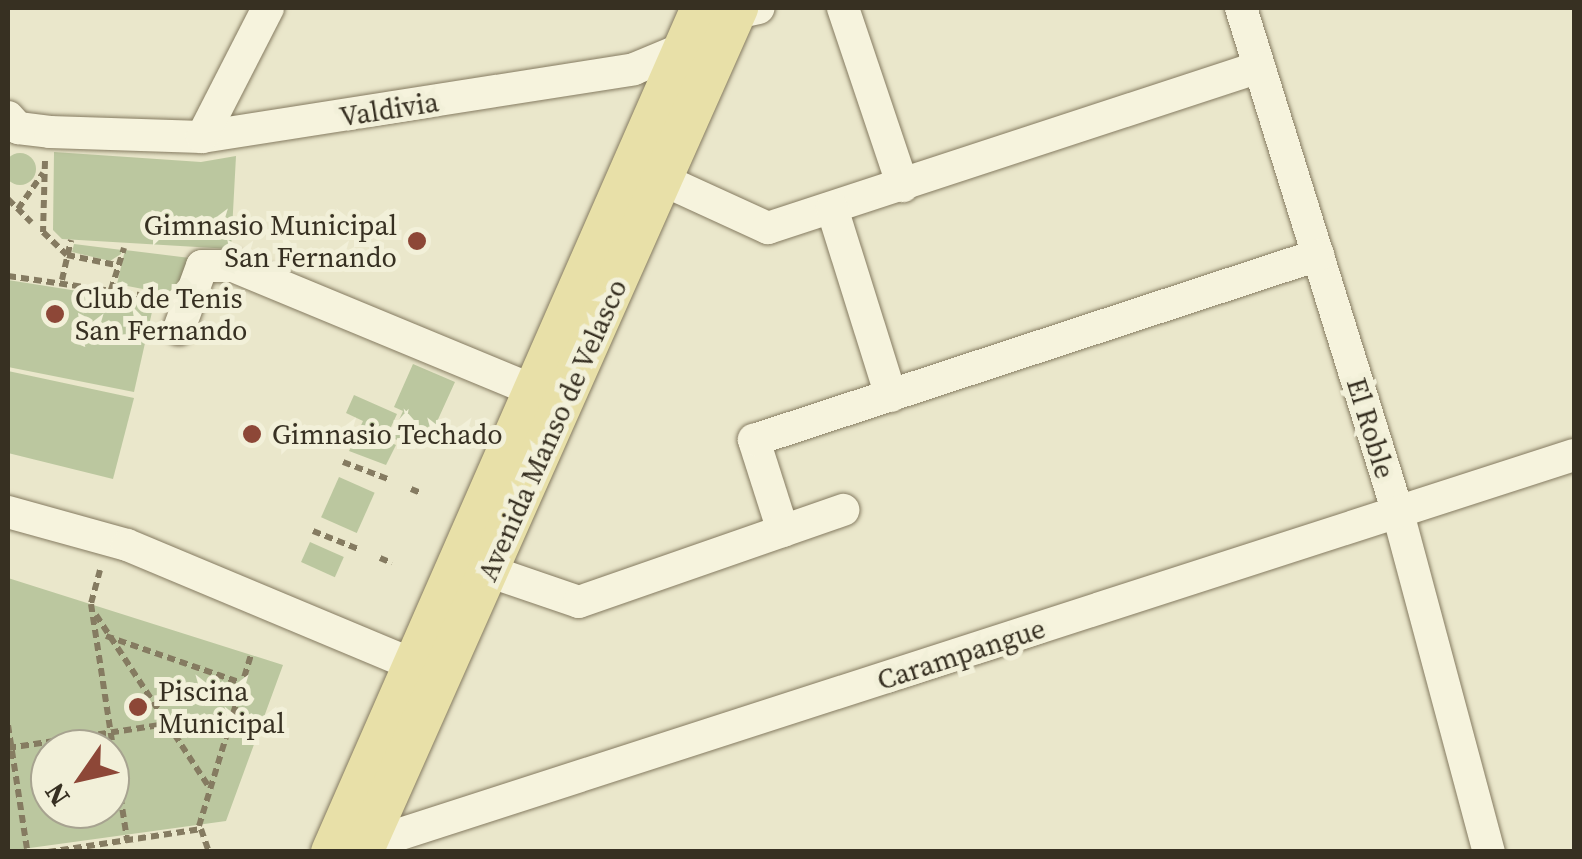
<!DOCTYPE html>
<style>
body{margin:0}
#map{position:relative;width:1582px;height:859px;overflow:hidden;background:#eae7cb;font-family:"Source Serif 4",serif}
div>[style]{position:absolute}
.green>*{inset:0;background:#bbc79f;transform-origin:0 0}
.round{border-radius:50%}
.path>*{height:6px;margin-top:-3px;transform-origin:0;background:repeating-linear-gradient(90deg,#857b61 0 8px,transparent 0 13px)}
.roads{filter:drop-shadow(0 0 2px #857b61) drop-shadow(0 0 2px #857b61)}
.minor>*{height:32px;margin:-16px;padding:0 16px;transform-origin:16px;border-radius:16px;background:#f6f3dd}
.major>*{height:40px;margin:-20px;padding:0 20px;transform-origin:20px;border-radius:20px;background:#e8e0a8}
.dots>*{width:28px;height:28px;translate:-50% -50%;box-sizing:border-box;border:5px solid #f2f0d9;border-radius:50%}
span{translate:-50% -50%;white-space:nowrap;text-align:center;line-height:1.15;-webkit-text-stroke:10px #f2f0d9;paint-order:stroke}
.street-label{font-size:28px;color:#373022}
.poi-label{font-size:28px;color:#373022}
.right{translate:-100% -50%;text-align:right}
.left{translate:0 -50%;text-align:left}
.frame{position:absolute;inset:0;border:10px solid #373022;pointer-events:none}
.north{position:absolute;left:30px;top:729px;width:100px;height:100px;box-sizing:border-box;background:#f2f0d9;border:2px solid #a7a390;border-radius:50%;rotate:236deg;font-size:28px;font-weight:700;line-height:40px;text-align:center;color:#373022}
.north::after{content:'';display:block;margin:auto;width:35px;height:45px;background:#8d4737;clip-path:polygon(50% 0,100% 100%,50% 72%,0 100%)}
</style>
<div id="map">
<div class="green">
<i style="clip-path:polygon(54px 152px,201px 162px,236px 156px,231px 249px,62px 239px,53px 230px)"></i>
<i class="round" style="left:4px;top:153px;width:32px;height:32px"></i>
<i style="clip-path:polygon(74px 244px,122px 250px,121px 254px,110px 261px,72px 252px)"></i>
<i style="clip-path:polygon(125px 250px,190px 258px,174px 295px,117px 284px)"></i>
<i style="clip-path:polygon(8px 280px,154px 303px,134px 392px,8px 367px)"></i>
<i style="clip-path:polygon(413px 364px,455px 382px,425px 448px,391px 438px,403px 411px,394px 407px)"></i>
<i style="clip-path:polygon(8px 371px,134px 398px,113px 479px,8px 453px)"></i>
<i style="clip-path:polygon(354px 395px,397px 414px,385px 440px,396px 445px,386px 465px,349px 451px,363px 421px,346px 413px)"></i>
<i style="left:339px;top:477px;width:39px;height:44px;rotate:24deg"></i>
<i style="left:310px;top:542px;width:37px;height:22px;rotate:24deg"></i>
<i style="clip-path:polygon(evenodd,8px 578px,283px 665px,226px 821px,8px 851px,8px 578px,110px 749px,110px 809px,50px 809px,50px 749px,110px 749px)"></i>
</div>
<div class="path">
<i style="left:45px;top:161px;width:71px;rotate:91.6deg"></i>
<i style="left:43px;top:232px;width:33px;rotate:44deg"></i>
<i style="left:67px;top:255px;width:50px;rotate:11.5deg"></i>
<i style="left:8px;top:199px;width:33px;rotate:45deg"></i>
<i style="left:18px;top:209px;width:44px;rotate:-55.2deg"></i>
<i style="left:8px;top:276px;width:155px;rotate:8.2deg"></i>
<i style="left:62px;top:280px;width:41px;rotate:-77.3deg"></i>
<i style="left:111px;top:290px;width:44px;rotate:-72.8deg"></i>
<i style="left:343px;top:462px;width:48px;rotate:20.7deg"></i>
<i style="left:411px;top:489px;width:11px;rotate:22deg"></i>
<i style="left:313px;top:531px;width:48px;rotate:21.8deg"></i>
<i style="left:380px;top:558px;width:13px;rotate:23deg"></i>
<i style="left:100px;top:570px;width:35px;rotate:105deg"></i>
<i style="left:91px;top:604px;width:239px;rotate:81.3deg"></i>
<i style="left:96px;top:615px;width:206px;rotate:56.7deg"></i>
<i style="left:106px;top:636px;width:144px;rotate:19.1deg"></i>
<i style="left:8px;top:725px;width:125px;rotate:81.3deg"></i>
<i style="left:8px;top:748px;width:227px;rotate:-8.6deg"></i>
<i style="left:199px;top:826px;width:179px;rotate:-73.1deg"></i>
<i style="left:48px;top:852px;width:155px;rotate:-8.5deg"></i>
<i style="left:201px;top:829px;width:24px;rotate:71deg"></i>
</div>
<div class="roads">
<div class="minor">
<i style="left:843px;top:8px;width:188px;rotate:71.4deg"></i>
<i style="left:1241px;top:8px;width:529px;rotate:72.73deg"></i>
<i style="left:1398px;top:513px;width:351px;rotate:75deg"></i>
<i style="left:8px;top:117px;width:15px;rotate:48deg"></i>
<i style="left:18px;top:128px;width:32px;rotate:7deg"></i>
<i style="left:50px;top:132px;width:152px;rotate:1.9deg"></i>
<i style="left:202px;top:137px;width:437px;rotate:-8.9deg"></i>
<i style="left:634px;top:69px;width:52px;rotate:-22.6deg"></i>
<i style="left:682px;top:49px;width:64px;rotate:-34.2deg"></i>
<i style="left:735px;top:13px;width:24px;rotate:-12deg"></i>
<i style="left:202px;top:137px;width:145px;rotate:-62.9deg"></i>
<i style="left:639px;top:169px;width:142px;rotate:24.6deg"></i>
<i style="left:768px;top:228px;width:517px;rotate:-18.15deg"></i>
<i style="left:832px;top:208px;width:197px;rotate:72.6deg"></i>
<i style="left:179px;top:329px;width:67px;rotate:-69.9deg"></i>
<i style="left:202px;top:266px;width:31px"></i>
<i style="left:233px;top:266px;width:347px;rotate:22.5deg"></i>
<i style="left:8px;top:512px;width:123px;rotate:15.5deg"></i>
<i style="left:127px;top:545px;width:332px;rotate:22.7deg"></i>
<i style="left:783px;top:531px;width:96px;rotate:-107.7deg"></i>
<i style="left:754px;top:440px;width:594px;rotate:-18.16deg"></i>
<i style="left:465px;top:563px;width:120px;rotate:18.9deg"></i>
<i style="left:579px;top:602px;width:280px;rotate:-19.2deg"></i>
<i style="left:351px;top:850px;width:1285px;rotate:-17.9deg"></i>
</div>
<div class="major">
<i style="left:331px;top:852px;width:922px;rotate:-66.33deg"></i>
<i style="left:363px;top:852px;width:924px;rotate:-66.04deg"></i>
</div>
</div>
<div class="dots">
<i style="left:417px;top:241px;background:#8d4737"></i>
<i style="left:55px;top:314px;background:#8d4737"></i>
<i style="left:252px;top:434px;background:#8d4737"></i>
<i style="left:138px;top:707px;background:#8d4737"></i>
</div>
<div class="street-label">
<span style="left:389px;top:109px;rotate:-9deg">Valdivia</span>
<span style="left:1371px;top:428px;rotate:73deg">El Roble</span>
<span style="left:552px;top:430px;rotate:-66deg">Avenida Manso de Velasco</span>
<span style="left:961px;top:654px;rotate:-18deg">Carampangue</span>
</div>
<div class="poi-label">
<span class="right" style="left:397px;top:241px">Gimnasio Municipal<br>San Fernando</span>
<span class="left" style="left:75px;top:314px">Club de Tenis<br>San Fernando</span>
<span class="left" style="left:272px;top:434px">Gimnasio Techado</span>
<span class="left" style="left:158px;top:707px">Piscina<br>Municipal</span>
</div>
<div class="frame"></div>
<div class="north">N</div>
</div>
